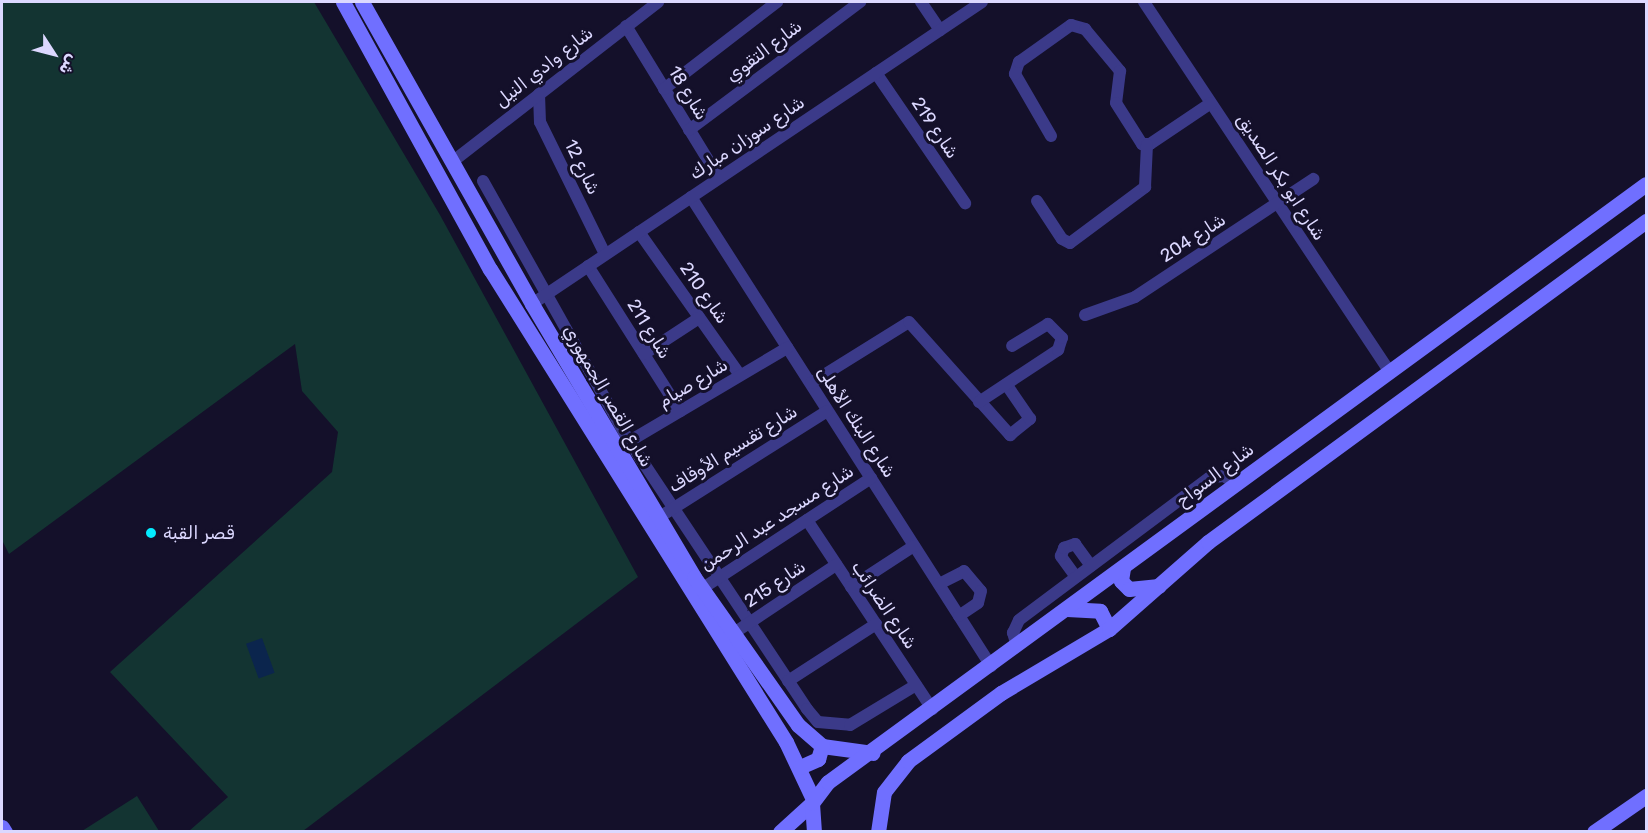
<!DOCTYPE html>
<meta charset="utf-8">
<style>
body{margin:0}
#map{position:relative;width:1648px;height:833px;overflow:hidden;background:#14102a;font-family:Rubik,"Noto Naskh Arabic",sans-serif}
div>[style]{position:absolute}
.green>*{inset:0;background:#133432}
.water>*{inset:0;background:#0b254d;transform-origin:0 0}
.street>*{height:12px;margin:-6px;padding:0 6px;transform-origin:6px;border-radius:6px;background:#3b3a89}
.secondary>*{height:15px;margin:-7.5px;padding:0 7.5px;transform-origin:7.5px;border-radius:7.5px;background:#706fff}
.dots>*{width:16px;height:16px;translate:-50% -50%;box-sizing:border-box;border:3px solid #14102a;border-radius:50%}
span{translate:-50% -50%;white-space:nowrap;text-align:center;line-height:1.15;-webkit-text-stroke:6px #14102a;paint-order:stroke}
.street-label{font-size:18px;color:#dcd8ff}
.poi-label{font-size:18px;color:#dcd8ff}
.left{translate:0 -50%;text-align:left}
.frame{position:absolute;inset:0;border:3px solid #dcd8ff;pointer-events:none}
.north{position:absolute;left:24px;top:24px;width:60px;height:60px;-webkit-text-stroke:4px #14102a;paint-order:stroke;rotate:126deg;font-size:16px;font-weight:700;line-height:24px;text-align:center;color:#dcd8ff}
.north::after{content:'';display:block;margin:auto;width:21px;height:27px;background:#dcd8ff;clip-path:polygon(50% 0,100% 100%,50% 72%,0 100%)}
</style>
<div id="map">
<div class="green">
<i style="clip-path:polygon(2px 2px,314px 2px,440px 215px,638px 577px,303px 831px,189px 831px,228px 797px,110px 672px,332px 472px,338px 432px,302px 391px,295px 344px,9px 554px,2px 540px)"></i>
<i style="clip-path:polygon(137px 796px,159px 831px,82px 831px)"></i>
</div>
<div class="water">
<i style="left:262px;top:638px;width:37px;height:17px;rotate:70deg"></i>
</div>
<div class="street">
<i style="left:921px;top:2px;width:34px;rotate:56deg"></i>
<i style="left:1144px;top:2px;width:443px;rotate:56.4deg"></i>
<i style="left:626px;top:26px;width:178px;rotate:58.5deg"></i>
<i style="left:876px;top:73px;width:158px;rotate:55.6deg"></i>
<i style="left:664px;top:89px;width:143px;rotate:-37.6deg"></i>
<i style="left:539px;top:94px;width:28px;rotate:88deg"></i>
<i style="left:540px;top:122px;width:147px;rotate:63.8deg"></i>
<i style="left:689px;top:130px;width:214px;rotate:-36.8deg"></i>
<i style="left:1051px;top:136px;width:72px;rotate:-120.1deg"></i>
<i style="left:1015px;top:74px;width:13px;rotate:-72deg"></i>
<i style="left:1019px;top:62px;width:64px;rotate:-35.4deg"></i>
<i style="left:1071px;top:25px;width:15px;rotate:16deg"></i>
<i style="left:1085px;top:29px;width:55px;rotate:50.2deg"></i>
<i style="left:1120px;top:71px;width:32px;rotate:97deg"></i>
<i style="left:1116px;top:103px;width:49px;rotate:57.6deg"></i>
<i style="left:1142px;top:144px;width:8px"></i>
<i style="left:1150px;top:144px;width:73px;rotate:-33.9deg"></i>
<i style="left:452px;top:162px;width:261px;rotate:-37.8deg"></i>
<i style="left:483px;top:181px;width:298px;rotate:60.7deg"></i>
<i style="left:629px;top:441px;width:322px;rotate:56.4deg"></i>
<i style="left:807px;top:709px;width:17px;rotate:50deg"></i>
<i style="left:818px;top:722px;width:32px;rotate:5deg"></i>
<i style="left:850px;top:725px;width:77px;rotate:-31.2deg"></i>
<i style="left:691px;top:197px;width:557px;rotate:57.39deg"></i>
<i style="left:1037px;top:201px;width:45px;rotate:56.7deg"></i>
<i style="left:1062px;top:239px;width:9px;rotate:27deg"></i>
<i style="left:1070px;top:243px;width:94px;rotate:-36.7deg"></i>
<i style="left:1145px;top:187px;width:42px;rotate:-87.3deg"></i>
<i style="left:639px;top:232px;width:175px;rotate:54.8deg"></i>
<i style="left:588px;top:266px;width:172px;rotate:57.6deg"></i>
<i style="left:532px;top:304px;width:542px;rotate:-33.87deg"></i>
<i style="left:1085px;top:315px;width:53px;rotate:-19.8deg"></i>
<i style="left:1135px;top:297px;width:214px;rotate:-33.5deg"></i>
<i style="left:644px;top:354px;width:66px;rotate:-33.2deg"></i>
<i style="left:811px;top:383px;width:115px;rotate:-31.9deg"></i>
<i style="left:909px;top:322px;width:152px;rotate:48.2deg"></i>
<i style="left:1010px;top:435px;width:26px;rotate:-39deg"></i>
<i style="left:1030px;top:419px;width:42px;rotate:-124.4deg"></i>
<i style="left:979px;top:402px;width:95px;rotate:-33.4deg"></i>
<i style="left:1058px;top:350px;width:13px;rotate:-72deg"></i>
<i style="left:1062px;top:338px;width:20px;rotate:-135deg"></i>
<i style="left:1048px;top:324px;width:42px;rotate:148.6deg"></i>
<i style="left:623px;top:445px;width:191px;rotate:-30.6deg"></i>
<i style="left:658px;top:518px;width:200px;rotate:-32.3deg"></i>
<i style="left:807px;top:520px;width:227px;rotate:56.5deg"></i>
<i style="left:1076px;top:577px;width:26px;rotate:-126deg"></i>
<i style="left:1061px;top:556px;width:9px;rotate:-69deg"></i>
<i style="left:1064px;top:548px;width:12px;rotate:-20deg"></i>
<i style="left:1075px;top:544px;width:27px;rotate:54deg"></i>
<i style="left:939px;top:584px;width:28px;rotate:-27deg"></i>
<i style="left:964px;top:571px;width:26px;rotate:50deg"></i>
<i style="left:981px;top:591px;width:12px;rotate:104deg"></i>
<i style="left:978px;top:603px;width:23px;rotate:146deg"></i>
<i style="left:851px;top:587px;width:75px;rotate:-33.1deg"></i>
<i style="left:703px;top:588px;width:201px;rotate:-33.2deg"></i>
<i style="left:734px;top:633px;width:123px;rotate:-33.7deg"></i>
<i style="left:1017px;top:646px;width:14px;rotate:-107deg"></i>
<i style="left:1013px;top:633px;width:14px;rotate:-65deg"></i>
<i style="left:1019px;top:620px;width:237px;rotate:-36.8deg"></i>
<i style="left:1209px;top:478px;width:15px;rotate:-8deg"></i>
<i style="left:1224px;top:476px;width:14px;rotate:34deg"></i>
<i style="left:788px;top:681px;width:105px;rotate:-32.9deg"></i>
</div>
<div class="secondary">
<i style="left:343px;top:2px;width:305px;rotate:61.2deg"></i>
<i style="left:490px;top:269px;width:558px;rotate:57.96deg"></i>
<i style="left:786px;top:742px;width:63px;rotate:64.7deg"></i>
<i style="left:362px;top:2px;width:347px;rotate:60.6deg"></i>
<i style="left:532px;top:304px;width:317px;rotate:59.3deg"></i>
<i style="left:694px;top:577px;width:181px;rotate:54.9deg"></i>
<i style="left:798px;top:725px;width:32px;rotate:41deg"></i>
<i style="left:822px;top:746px;width:51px;rotate:7.8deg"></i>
<i style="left:1123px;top:568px;width:13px;rotate:99deg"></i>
<i style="left:1121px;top:581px;width:11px;rotate:45deg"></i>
<i style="left:1129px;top:589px;width:30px;rotate:-6deg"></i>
<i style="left:1067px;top:609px;width:33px;rotate:3deg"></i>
<i style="left:1100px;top:611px;width:20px;rotate:63deg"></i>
<i style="left:800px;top:767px;width:20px;rotate:-24deg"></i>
<i style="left:818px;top:759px;width:14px;rotate:-73deg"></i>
<i style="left:2px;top:827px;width:6px;rotate:59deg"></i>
<i style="left:780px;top:832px;width:43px;rotate:-42.2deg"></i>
<i style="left:814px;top:832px;width:29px;rotate:-94deg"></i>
<i style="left:812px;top:803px;width:26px;rotate:-53deg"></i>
<i style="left:828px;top:782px;width:1013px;rotate:-36.17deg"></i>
<i style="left:878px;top:832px;width:40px;rotate:-81.5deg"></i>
<i style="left:884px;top:792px;width:39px;rotate:-52deg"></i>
<i style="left:908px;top:761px;width:115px;rotate:-36.2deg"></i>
<i style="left:1001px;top:693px;width:126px;rotate:-30.7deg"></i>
<i style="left:1109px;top:629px;width:132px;rotate:-41.3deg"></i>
<i style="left:1208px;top:542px;width:543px;rotate:-36.24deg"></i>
<i style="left:1594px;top:832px;width:63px;rotate:-34.7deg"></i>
</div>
<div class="dots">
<i style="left:151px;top:533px;background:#04ebff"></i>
</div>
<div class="street-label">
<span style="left:764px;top:51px;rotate:-37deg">شارع التقوي</span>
<span style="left:544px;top:67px;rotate:-38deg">شارع وادي النيل</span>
<span style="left:688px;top:93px;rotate:59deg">شارع 18</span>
<span style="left:935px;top:128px;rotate:56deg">شارع 219</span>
<span style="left:747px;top:138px;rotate:-34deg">شارع سوزان مبارك</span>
<span style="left:582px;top:167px;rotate:64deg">شارع 12</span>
<span style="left:1281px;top:177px;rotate:57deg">شارع ابو بكر الصديق</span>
<span style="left:1193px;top:238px;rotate:-33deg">شارع 204</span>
<span style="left:704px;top:293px;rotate:55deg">شارع 210</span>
<span style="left:649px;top:329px;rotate:58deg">شارع 211</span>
<span style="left:693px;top:383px;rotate:-31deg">شارع صيام</span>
<span style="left:608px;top:396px;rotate:60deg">شارع القصر الجمهوري</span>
<span style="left:856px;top:422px;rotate:57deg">شارع البنك الأهلى</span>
<span style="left:733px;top:449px;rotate:-32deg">شارع تقسيم الأوقاف</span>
<span style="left:1215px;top:475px;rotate:-37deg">شارع السواح</span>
<span style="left:777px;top:518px;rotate:-33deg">شارع مسجد عبد الرحمن</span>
<span style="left:775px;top:584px;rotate:-34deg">شارع 215</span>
<span style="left:884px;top:605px;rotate:56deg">شارع الضرائب</span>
</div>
<div class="poi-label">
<span class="left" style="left:163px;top:533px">قصر القبة</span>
</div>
<div class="frame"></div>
<div class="north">ش</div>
</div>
